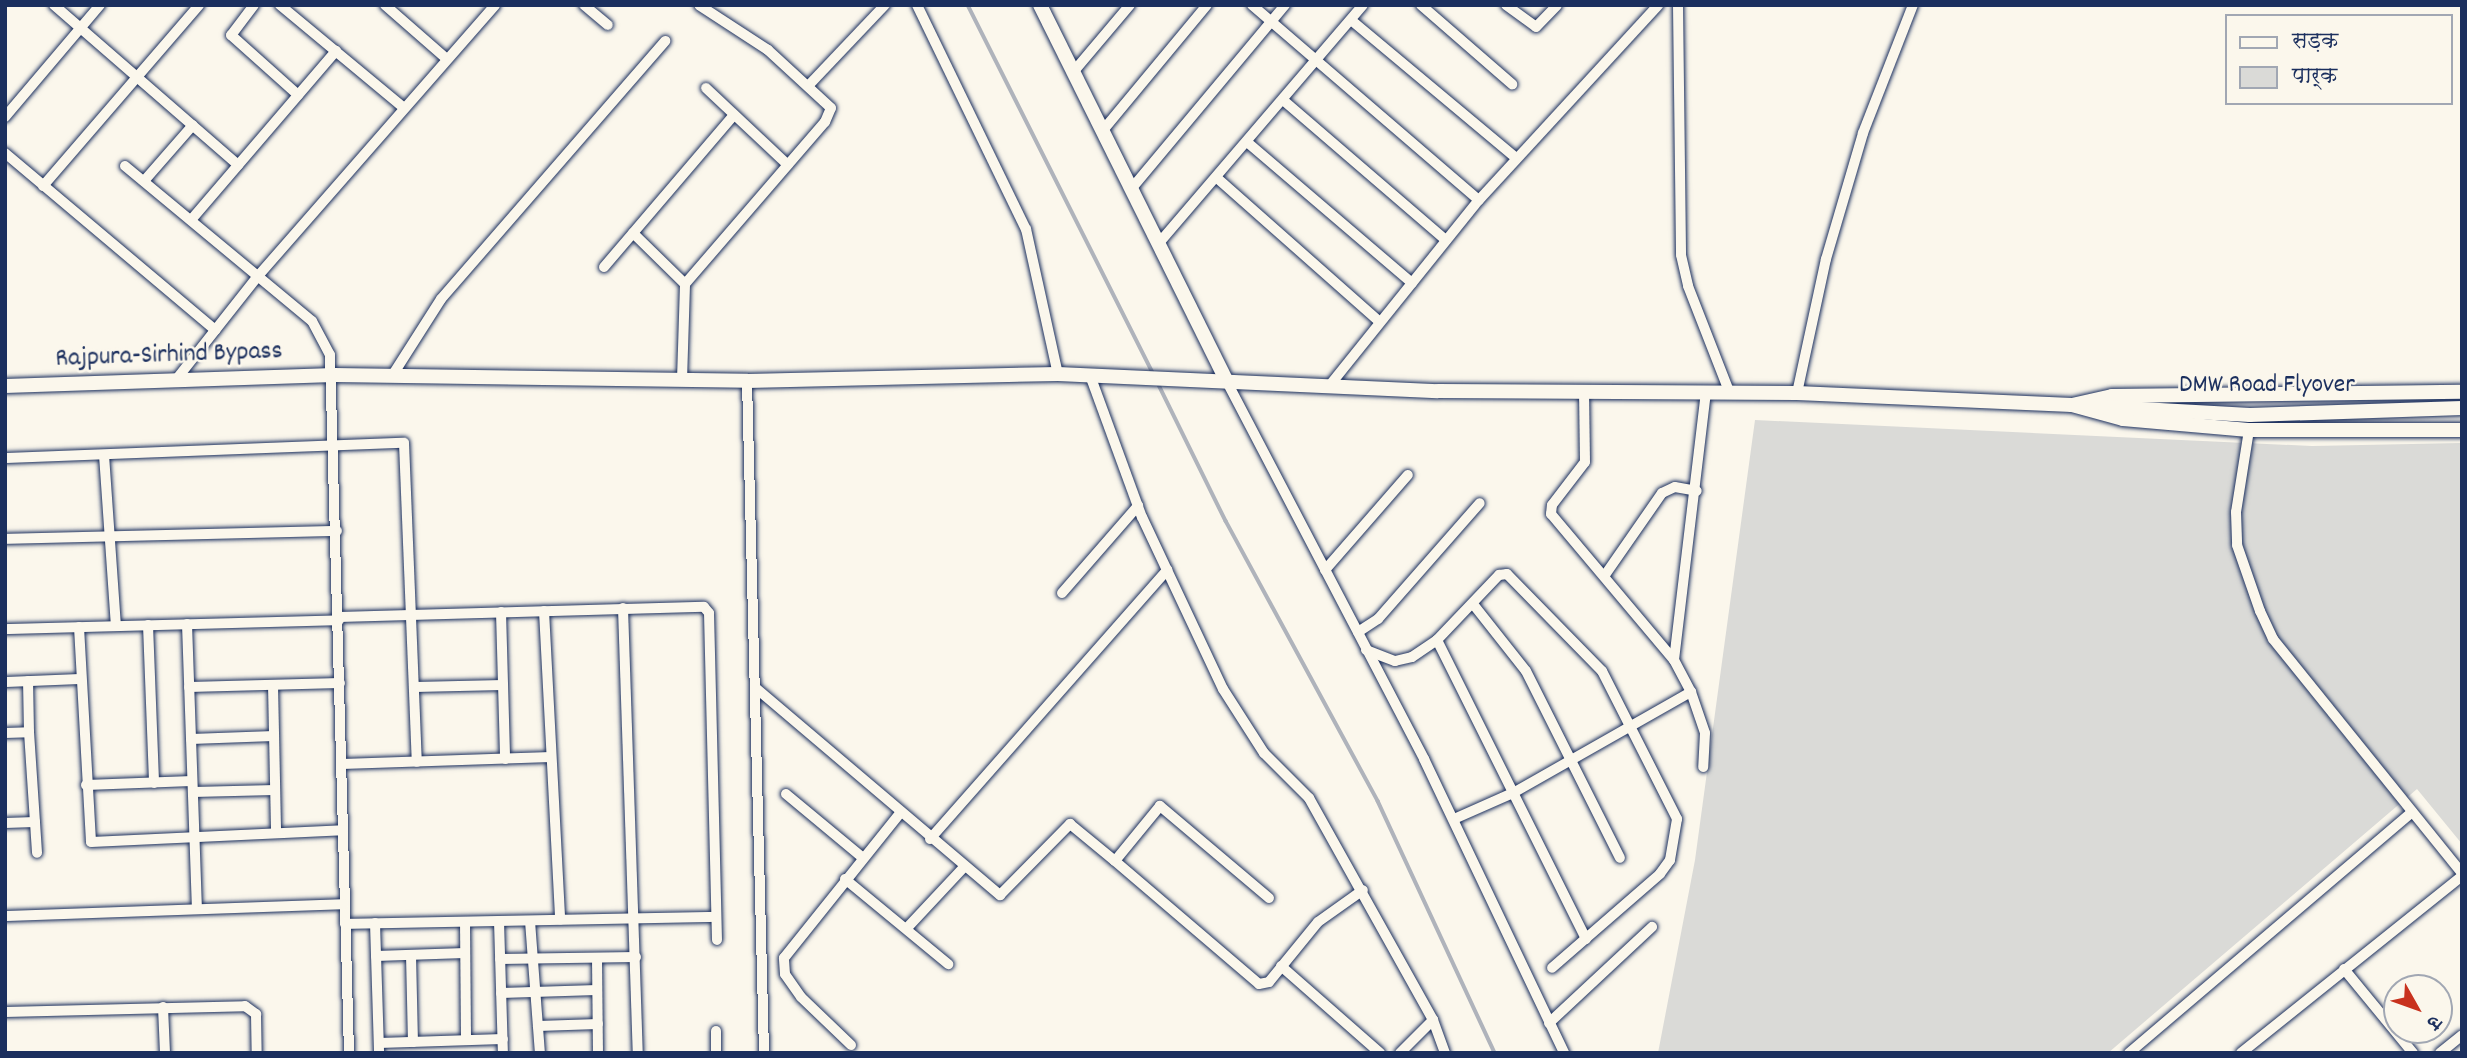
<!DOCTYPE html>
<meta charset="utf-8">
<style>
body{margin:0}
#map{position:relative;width:2467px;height:1058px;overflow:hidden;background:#fbf7ec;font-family:Dekko,"Playpen Sans Deva",sans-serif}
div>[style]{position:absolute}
.green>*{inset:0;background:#dadad7}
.stream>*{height:3.5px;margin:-1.75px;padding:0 1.75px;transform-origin:1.75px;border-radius:1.75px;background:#afb3bb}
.roads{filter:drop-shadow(0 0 2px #1b2f5e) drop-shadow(0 0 2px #1b2f5e)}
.street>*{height:10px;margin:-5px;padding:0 5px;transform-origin:5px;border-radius:5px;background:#fbf7ec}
.secondary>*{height:14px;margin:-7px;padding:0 7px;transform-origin:7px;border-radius:7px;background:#fbf7ec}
span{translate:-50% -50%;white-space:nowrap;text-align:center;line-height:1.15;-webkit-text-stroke:5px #fbf7ec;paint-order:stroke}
.street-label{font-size:26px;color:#1b2f5e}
.frame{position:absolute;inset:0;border:7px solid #1b2f5e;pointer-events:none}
.legend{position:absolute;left:2225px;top:14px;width:228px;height:91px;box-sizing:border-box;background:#fbf7ec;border:2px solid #a1a7b3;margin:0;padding:9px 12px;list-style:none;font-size:21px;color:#1b2f5e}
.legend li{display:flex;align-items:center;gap:14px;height:35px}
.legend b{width:35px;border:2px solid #a1a7b3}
.north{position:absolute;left:2383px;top:974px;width:70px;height:70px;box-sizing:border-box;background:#fbf7ec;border:2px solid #a1a7b3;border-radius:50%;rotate:130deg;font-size:19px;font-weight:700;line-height:28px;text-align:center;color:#1b2f5e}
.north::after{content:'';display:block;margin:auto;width:24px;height:32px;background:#c8321e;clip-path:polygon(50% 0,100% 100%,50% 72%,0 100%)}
</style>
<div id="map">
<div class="green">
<i style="clip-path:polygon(1755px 420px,2312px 446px,2462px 443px,2462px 844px,2417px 789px,2108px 1053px,1658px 1053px,1695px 860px)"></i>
</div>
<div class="stream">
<i style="left:968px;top:5px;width:412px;rotate:63.3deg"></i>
<i style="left:1158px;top:383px;width:154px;rotate:63.8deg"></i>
<i style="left:1226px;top:521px;width:319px;rotate:61.5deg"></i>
<i style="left:1378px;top:801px;width:278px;rotate:65.1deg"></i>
</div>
<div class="roads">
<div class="street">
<i style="left:54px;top:5px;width:244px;rotate:41deg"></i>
<i style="left:254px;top:5px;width:38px;rotate:127deg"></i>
<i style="left:231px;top:35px;width:90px;rotate:41.8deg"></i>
<i style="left:280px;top:5px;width:161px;rotate:39.7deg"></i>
<i style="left:385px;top:5px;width:82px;rotate:41.1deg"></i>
<i style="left:584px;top:5px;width:31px;rotate:40deg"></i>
<i style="left:917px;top:5px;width:249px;rotate:64.1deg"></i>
<i style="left:1026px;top:229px;width:148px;rotate:77.6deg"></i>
<i style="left:1252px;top:5px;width:299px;rotate:40.7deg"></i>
<i style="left:1421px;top:5px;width:121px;rotate:41deg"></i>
<i style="left:1506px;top:5px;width:37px;rotate:36deg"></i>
<i style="left:1536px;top:27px;width:30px;rotate:-46deg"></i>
<i style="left:1678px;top:5px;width:250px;rotate:89.3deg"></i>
<i style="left:1681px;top:255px;width:32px;rotate:77deg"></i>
<i style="left:1688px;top:286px;width:113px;rotate:68.7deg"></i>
<i style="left:1351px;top:20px;width:215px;rotate:39.9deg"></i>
<i style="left:1075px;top:70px;width:85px;rotate:-49.8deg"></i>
<i style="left:808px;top:86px;width:112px;rotate:-46.5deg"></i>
<i style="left:706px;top:88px;width:112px;rotate:43.2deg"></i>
<i style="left:1283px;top:100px;width:215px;rotate:40.7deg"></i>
<i style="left:5px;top:117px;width:147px;rotate:-49.7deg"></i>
<i style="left:1104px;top:129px;width:161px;rotate:-50.3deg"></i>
<i style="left:1247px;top:142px;width:217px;rotate:40.5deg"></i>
<i style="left:5px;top:153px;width:275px;rotate:40.1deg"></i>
<i style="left:125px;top:166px;width:243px;rotate:39.7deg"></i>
<i style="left:312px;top:321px;width:38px;rotate:62deg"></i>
<i style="left:330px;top:355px;width:698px;rotate:88.44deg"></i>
<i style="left:1217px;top:178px;width:217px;rotate:41.5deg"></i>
<i style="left:144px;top:181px;width:74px;rotate:-48.8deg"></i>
<i style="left:43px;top:186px;width:239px;rotate:-49.2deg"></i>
<i style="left:1132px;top:188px;width:239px;rotate:-50.1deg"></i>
<i style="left:191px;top:220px;width:223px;rotate:-49.4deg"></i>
<i style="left:633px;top:233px;width:73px;rotate:44.4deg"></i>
<i style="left:1159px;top:243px;width:313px;rotate:-49.4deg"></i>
<i style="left:604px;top:267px;width:200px;rotate:-49.5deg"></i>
<i style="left:392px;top:376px;width:91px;rotate:-57.5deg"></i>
<i style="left:441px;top:299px;width:342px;rotate:-49deg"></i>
<i style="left:1091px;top:378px;width:148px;rotate:69.9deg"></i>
<i style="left:1142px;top:517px;width:190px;rotate:64.8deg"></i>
<i style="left:1223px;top:689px;width:76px;rotate:57.4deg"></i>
<i style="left:1264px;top:753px;width:64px;rotate:45deg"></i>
<i style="left:1309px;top:798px;width:254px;rotate:60.8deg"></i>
<i style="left:1433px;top:1020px;width:35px;rotate:70deg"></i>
<i style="left:682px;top:380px;width:96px;rotate:-88.2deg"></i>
<i style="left:685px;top:284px;width:214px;rotate:-49.2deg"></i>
<i style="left:825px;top:122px;width:15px;rotate:-67deg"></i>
<i style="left:831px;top:108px;width:86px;rotate:-137.4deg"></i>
<i style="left:768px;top:50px;width:82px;rotate:-146.9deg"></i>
<i style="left:1226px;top:380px;width:428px;rotate:62.4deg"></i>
<i style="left:1424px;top:759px;width:326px;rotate:64.5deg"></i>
<i style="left:175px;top:381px;width:134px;rotate:-51.7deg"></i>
<i style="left:258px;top:276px;width:360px;rotate:-48.8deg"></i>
<i style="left:747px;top:381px;width:672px;rotate:88.55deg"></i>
<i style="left:1330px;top:385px;width:238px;rotate:-51.2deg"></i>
<i style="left:1479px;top:200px;width:265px;rotate:-47.4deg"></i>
<i style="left:1797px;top:393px;width:137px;rotate:-77.8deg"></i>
<i style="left:1826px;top:259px;width:131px;rotate:-73.6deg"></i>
<i style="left:1863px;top:133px;width:137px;rotate:-68.7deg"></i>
<i style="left:2249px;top:430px;width:83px;rotate:99deg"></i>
<i style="left:2236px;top:512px;width:33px;rotate:88deg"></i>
<i style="left:2237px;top:545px;width:70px;rotate:70.8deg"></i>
<i style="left:2260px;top:611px;width:31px;rotate:65deg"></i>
<i style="left:2273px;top:639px;width:301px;rotate:51.1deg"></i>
<i style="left:104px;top:455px;width:171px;rotate:86deg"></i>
<i style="left:5px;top:458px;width:399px;rotate:-2.2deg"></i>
<i style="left:404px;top:443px;width:319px;rotate:87.7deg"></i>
<i style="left:5px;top:539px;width:332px;rotate:-1.4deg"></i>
<i style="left:1325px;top:570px;width:126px;rotate:-48.9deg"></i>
<i style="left:1605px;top:575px;width:100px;rotate:-55.2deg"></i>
<i style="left:1662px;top:493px;width:14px;rotate:-25deg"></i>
<i style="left:1675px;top:487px;width:22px;rotate:10deg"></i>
<i style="left:1062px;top:593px;width:116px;rotate:-48.9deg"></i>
<i style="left:1473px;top:604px;width:85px;rotate:51.7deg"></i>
<i style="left:1526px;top:671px;width:209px;rotate:63.3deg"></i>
<i style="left:623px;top:608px;width:445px;rotate:88.1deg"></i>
<i style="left:544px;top:611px;width:309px;rotate:87deg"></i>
<i style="left:501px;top:612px;width:147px;rotate:88.4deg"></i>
<i style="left:339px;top:617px;width:365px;rotate:-1.6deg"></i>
<i style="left:704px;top:607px;width:8px;rotate:50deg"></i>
<i style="left:709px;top:613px;width:327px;rotate:88.6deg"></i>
<i style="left:187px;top:624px;width:285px;rotate:88deg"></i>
<i style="left:148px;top:625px;width:158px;rotate:87.8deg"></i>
<i style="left:79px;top:627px;width:215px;rotate:86.8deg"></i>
<i style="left:91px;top:842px;width:252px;rotate:-2.7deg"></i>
<i style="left:5px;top:629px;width:334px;rotate:-1.5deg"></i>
<i style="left:1358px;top:632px;width:24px;rotate:-33deg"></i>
<i style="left:1378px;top:619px;width:154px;rotate:-48.7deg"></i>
<i style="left:1437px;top:640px;width:334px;rotate:63.5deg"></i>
<i style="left:1366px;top:650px;width:31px;rotate:21deg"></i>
<i style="left:1395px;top:661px;width:17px;rotate:-13deg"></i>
<i style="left:1412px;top:657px;width:30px;rotate:-34deg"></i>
<i style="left:1437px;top:640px;width:90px;rotate:-46.4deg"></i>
<i style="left:1499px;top:575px;width:8px;rotate:-7deg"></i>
<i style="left:1507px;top:574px;width:136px;rotate:45.6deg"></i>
<i style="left:1602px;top:671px;width:166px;rotate:63.1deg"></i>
<i style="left:1677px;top:819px;width:42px;rotate:99.7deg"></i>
<i style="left:1670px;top:860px;width:17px;rotate:126deg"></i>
<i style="left:1660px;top:874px;width:143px;rotate:139deg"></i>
<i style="left:1674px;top:660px;width:270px;rotate:-83.2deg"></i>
<i style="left:5px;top:682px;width:76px;rotate:-2.3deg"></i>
<i style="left:273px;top:685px;width:148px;rotate:88.8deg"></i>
<i style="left:189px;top:687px;width:151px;rotate:-1.5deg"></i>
<i style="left:415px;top:687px;width:88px;rotate:-1.3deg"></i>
<i style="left:757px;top:689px;width:319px;rotate:40.3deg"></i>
<i style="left:1000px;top:895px;width:100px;rotate:-45.4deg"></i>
<i style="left:1070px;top:824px;width:58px;rotate:39.4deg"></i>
<i style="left:1691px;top:692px;width:43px;rotate:71.1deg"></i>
<i style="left:1705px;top:733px;width:34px;rotate:93deg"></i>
<i style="left:29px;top:732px;width:121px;rotate:86.2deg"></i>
<i style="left:5px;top:733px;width:24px;rotate:-2deg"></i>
<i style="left:29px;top:732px;width:51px;rotate:-91.1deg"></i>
<i style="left:191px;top:739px;width:83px;rotate:-2.1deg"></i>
<i style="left:342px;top:764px;width:209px;rotate:-1.9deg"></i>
<i style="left:86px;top:785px;width:106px;rotate:-2.2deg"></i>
<i style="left:193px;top:792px;width:82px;rotate:-1.4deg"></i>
<i style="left:786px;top:794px;width:100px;rotate:39.7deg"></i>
<i style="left:1454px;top:819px;width:64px;rotate:-23.8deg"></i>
<i style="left:1513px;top:793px;width:205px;rotate:-29.6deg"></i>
<i style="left:1691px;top:692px;width:36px;rotate:-118deg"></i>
<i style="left:1674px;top:660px;width:191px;rotate:-130.1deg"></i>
<i style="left:1551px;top:514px;width:9px;rotate:-84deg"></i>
<i style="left:1552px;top:505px;width:54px;rotate:-52.5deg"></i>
<i style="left:1585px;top:462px;width:71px;rotate:-90.8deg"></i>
<i style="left:5px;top:823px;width:30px;rotate:-2deg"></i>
<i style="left:930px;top:839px;width:359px;rotate:-48.6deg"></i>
<i style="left:845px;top:879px;width:134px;rotate:39.5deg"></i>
<i style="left:1269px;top:898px;width:143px;rotate:-139.8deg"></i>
<i style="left:1160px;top:806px;width:71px;rotate:129.3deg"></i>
<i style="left:1115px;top:861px;width:189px;rotate:40.5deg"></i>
<i style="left:1259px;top:984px;width:10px;rotate:-11deg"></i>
<i style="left:1269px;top:982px;width:77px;rotate:-50.8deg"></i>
<i style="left:1318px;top:922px;width:55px;rotate:-35.4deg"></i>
<i style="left:5px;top:916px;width:339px;rotate:-2deg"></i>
<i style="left:499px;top:921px;width:132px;rotate:88.3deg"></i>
<i style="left:530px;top:921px;width:132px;rotate:85.7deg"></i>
<i style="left:465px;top:922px;width:118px;rotate:89.5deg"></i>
<i style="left:375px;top:923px;width:130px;rotate:88.2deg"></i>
<i style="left:345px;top:924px;width:371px;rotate:-1.1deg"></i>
<i style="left:907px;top:928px;width:83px;rotate:-46.9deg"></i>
<i style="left:411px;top:955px;width:87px;rotate:88.7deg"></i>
<i style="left:376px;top:956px;width:89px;rotate:-1.9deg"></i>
<i style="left:597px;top:958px;width:95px;rotate:89.4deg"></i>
<i style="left:500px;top:959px;width:136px;rotate:-0.8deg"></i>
<i style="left:1281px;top:966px;width:132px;rotate:41.3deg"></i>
<i style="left:2344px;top:969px;width:109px;rotate:50.6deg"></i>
<i style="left:501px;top:993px;width:96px;rotate:-1.8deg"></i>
<i style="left:163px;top:1007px;width:46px;rotate:87.5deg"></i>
<i style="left:5px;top:1012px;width:240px;rotate:-1.4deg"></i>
<i style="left:245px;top:1006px;width:14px;rotate:36deg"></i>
<i style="left:256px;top:1014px;width:39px;rotate:89deg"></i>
<i style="left:1549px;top:1023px;width:141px;rotate:-43deg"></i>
<i style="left:538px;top:1026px;width:60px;rotate:-1.9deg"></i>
<i style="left:716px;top:1031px;width:22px;rotate:90deg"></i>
<i style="left:379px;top:1043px;width:124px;rotate:-1.8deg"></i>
<i style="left:851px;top:1045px;width:69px;rotate:-136.2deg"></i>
<i style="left:801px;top:997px;width:28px;rotate:-125deg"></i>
<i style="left:785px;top:974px;width:16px;rotate:-94deg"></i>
<i style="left:784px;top:958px;width:186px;rotate:-51.3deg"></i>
<i style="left:1400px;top:1053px;width:47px;rotate:-45deg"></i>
<i style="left:2129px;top:1053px;width:372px;rotate:-40.4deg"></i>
<i style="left:2241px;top:1053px;width:283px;rotate:-38.7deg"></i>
<i style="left:2440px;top:1053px;width:28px;rotate:-39deg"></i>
</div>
<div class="secondary">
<i style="left:1040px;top:5px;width:419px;rotate:63.6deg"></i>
<i style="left:5px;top:386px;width:329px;rotate:-1.9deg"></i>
<i style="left:334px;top:375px;width:413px;rotate:0.8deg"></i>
<i style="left:747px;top:381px;width:311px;rotate:-1.3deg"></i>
<i style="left:1058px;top:374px;width:380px;rotate:2.6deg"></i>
<i style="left:1438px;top:391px;width:359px;rotate:0.3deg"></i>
<i style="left:1797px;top:393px;width:275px;rotate:2.5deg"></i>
<i style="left:2072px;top:405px;width:53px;rotate:15.4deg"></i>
<i style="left:2123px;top:419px;width:126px;rotate:5deg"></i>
<i style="left:2249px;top:430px;width:213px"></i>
<i style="left:2072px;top:405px;width:41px;rotate:-12.7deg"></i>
<i style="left:2112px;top:396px;width:350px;rotate:-0.7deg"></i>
<i style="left:2105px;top:407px;width:145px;rotate:3.2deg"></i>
<i style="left:2250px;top:415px;width:212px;rotate:-1.9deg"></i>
</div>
</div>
<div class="street-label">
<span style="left:169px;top:356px;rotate:-2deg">Rajpura-Sirhind Bypass</span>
<span style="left:2267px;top:386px">DMW Road Flyover</span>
</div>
<div class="frame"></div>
<ul class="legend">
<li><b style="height:9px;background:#fbf7ec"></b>सड़क</li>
<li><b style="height:19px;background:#dadad7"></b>पार्क</li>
</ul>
<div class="north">उ</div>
</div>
